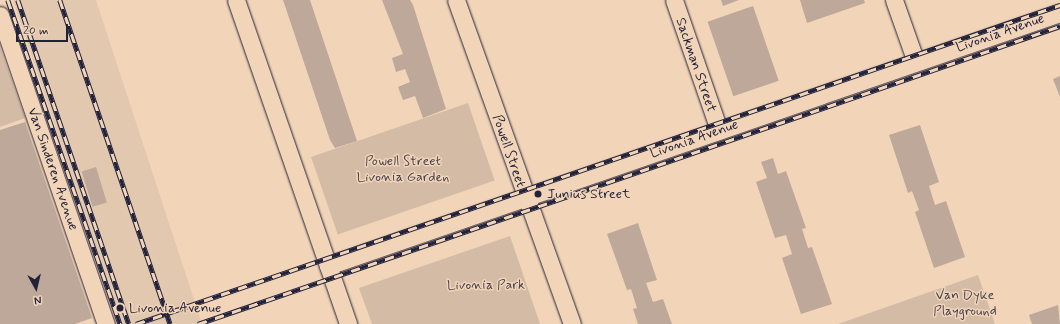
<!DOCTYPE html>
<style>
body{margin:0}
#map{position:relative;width:1060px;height:324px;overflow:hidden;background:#f2d5b8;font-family:Mynerve,sans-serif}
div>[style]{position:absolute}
.built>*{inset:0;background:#e2c8af}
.green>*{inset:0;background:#d4bba6;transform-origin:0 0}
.building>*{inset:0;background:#bea899;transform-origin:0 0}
.roads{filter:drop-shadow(0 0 1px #22223b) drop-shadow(0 0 1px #22223b)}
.minor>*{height:17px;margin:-8.5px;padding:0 8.5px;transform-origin:8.5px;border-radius:8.5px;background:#f2d5b8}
.rail>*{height:4.5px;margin-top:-2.25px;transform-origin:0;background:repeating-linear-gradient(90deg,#f2d5b8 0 9px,#22223b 0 18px);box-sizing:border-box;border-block:1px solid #22223b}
.dots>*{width:11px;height:11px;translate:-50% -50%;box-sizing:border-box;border:2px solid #f2d5b8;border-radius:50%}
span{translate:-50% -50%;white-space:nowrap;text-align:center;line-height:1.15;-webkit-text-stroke:3px #f2d5b8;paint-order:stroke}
.street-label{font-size:14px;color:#22223b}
.park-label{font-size:14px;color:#464150}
.poi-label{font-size:14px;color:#22223b}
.left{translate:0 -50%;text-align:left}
.north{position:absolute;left:16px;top:268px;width:40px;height:40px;-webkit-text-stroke:3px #f2d5b8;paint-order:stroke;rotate:172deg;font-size:11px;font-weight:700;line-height:16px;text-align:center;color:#22223b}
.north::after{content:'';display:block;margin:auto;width:14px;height:18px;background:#22223b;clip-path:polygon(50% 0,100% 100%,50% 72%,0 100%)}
.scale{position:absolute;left:16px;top:24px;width:52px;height:18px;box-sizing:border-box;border:2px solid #22223b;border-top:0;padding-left:5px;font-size:12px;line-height:14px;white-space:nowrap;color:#22223b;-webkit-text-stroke:3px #f2d5b8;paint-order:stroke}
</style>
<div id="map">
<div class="built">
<i style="clip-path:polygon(13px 0,96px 0,202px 324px,121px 324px)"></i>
</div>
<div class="green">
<i style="clip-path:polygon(0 47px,25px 118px,0 127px)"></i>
<i style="left:468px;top:103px;width:82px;height:166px;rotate:71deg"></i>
<i style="clip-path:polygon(510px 236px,540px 324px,372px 324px,359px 288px)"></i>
<i style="clip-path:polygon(978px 275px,995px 324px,838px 324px)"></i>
</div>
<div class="building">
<i style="clip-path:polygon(283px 0,310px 0,357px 141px,335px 148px,330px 140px)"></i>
<i style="clip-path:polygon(382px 0,410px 0,413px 5px,446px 109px,423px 118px,415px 96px,403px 100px,398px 87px,410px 82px,405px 69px,396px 72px,392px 58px,403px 54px)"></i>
<i style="clip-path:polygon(721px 0,739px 0,723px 6px)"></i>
<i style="clip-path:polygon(800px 0,864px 0,865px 3px,807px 23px)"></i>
<i style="left:753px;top:6px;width:79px;height:48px;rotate:71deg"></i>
<i style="clip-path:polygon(1060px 76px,1060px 97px,1053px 79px)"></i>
<i style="clip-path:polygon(25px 122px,92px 318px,75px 324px,0 324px,0 130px)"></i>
<i style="clip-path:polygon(920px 125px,939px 182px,929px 186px,935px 205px,946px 201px,965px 257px,934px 268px,915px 212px,919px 210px,912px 191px,908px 193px,889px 135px)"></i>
<i style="clip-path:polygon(773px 158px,778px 174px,786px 171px,806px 228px,802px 229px,808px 248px,812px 247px,832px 304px,801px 314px,782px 258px,792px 254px,786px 235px,775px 238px,756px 182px,767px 178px,761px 162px)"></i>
<i style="left:96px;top:167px;width:37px;height:15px;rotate:73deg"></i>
<i style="clip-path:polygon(638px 223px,657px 280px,646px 283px,653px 302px,663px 299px,672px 324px,638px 324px,633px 309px,637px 308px,631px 289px,627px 290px,607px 234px)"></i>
<i style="clip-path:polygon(1058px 305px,1060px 324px,1032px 324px,1029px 315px)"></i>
</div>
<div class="roads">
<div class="minor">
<i style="left:236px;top:0;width:343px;rotate:70.9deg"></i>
<i style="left:456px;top:0;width:344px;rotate:70.3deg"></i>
<i style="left:674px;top:0;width:138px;rotate:70.9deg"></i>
<i style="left:894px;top:0;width:66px;rotate:70.5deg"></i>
<i style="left:0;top:15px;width:327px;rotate:71.1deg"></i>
<i style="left:328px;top:266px;width:774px;rotate:-19.07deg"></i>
</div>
</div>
<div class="rail">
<i style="left:8px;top:0;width:343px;rotate:70.9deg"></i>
<i style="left:18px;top:0;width:342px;rotate:71.1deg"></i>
<i style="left:60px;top:0;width:342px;rotate:71.2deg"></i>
<i style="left:136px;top:324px;width:978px;rotate:-19.05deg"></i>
<i style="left:198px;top:324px;width:912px;rotate:-19.07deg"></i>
</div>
<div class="dots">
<i style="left:538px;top:194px;background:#22223b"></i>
<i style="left:120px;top:308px;background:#22223b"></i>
</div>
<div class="street-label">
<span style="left:1000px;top:33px;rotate:-19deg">Livonia Avenue</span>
<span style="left:696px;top:65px;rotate:71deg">Sackman Street</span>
<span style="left:694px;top:139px;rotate:-19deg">Livonia Avenue</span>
<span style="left:509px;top:151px;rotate:71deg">Powell Street</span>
<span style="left:53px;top:169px;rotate:71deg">Van Sinderen Avenue</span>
</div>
<div class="park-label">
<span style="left:403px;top:169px">Powell Street<br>Livonia Garden</span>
<span style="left:486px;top:285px">Livonia Park</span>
<span style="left:965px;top:303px">Van Dyke<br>Playground</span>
</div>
<div class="poi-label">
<span class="left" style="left:547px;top:194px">Junius Street</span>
<span class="left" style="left:129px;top:308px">Livonia Avenue</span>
</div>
<div class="north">N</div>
<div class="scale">20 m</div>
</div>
